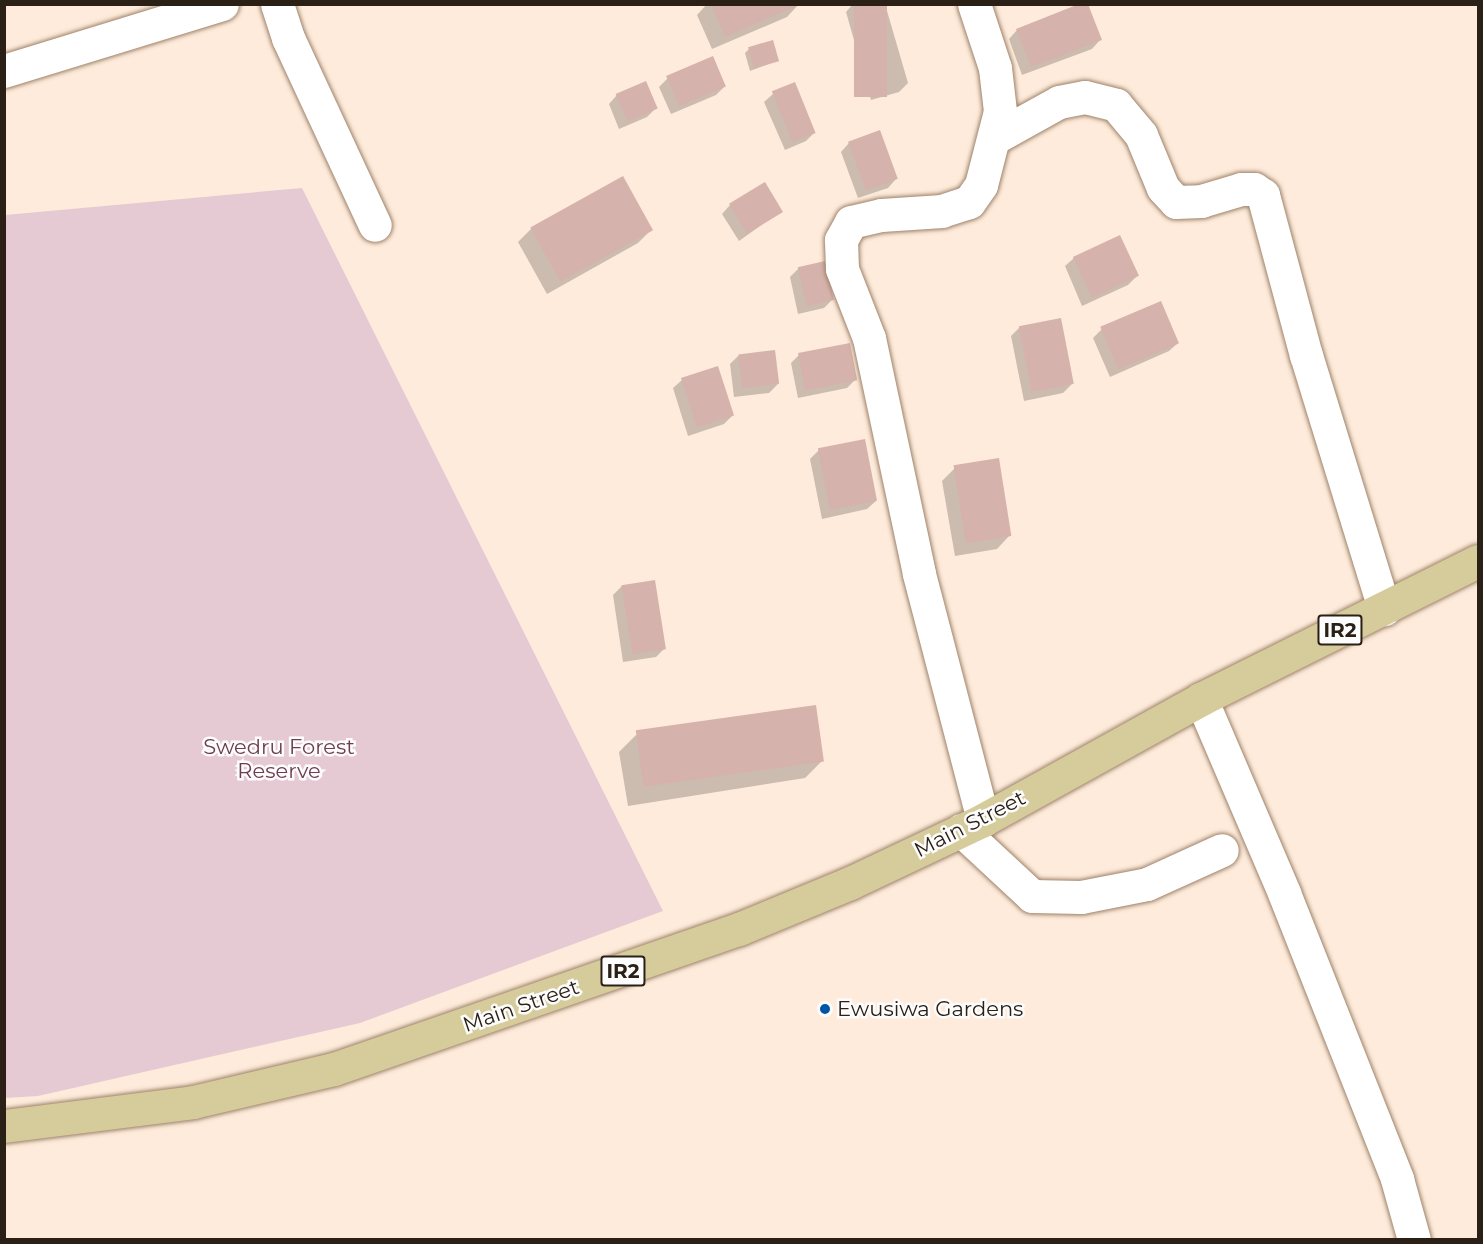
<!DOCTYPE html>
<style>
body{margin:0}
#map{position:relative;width:1483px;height:1244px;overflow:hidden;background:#feebdb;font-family:Montserrat,sans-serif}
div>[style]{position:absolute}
.green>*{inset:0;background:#e5cad3}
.shadow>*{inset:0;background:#0003}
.building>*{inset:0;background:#d6b2ac;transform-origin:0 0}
.roads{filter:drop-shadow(0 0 2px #9e8269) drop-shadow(0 0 2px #9e8269)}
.minor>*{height:33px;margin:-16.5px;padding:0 16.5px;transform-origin:16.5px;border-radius:16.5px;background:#fff}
.major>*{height:33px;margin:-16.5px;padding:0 16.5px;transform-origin:16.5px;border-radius:16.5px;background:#d6cc9b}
.dots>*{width:16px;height:16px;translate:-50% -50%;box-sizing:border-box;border:3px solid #fcfcfc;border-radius:50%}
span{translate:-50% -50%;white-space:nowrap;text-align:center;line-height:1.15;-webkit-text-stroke:5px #fcfcfc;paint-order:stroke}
.shield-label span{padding:2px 4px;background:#fcfcfc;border:2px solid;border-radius:4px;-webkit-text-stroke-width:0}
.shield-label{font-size:20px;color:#2b2016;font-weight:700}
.park-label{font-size:21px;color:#6f3d51}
.street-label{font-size:21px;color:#2b2016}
.poi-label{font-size:21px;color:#2b2016}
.left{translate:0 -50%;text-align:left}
.frame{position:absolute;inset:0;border:6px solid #2b2016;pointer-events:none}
</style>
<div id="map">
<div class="green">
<i style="clip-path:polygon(302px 188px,663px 911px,360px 1023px,38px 1096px,5px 1098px,5px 215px)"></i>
</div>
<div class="shadow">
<i style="clip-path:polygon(707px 4px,799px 4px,787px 17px,712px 49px,697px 15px)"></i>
<i style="clip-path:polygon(853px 4px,885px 4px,908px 83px,899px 92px,871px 100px,846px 12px)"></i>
<i style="clip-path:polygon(1017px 30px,1100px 40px,1092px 49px,1022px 75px,1009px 39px)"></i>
<i style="clip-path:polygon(749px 49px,777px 61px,750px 71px,745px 53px)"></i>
<i style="clip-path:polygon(668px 78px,725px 86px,716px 95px,671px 114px,659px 87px)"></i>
<i style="clip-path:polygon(794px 84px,814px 133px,806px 141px,785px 150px,764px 102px,773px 94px)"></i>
<i style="clip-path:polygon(617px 95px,656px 108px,647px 117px,619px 129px,609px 104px)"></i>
<i style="clip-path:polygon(849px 143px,896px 179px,888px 188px,858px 198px,841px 152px)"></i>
<i style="clip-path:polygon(730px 205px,781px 211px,739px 241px,722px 214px)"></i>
<i style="clip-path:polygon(531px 229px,651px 230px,638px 243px,547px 294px,518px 242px)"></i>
<i style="clip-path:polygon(1074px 258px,1137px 276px,1128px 285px,1082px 306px,1065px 266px)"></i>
<i style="clip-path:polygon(799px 268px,832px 300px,824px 308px,798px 314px,790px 277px)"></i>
<i style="clip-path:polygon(1020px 327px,1072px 384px,1063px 393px,1024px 401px,1011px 336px)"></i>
<i style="clip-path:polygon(1102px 329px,1178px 343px,1169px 351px,1110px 377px,1093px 338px)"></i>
<i style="clip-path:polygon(799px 355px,856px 379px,847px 388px,798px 398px,791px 363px)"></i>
<i style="clip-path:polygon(738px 356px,778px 384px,769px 393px,734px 397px,730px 364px)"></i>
<i style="clip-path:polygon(682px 380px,732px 416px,724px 424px,688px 436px,673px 388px)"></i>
<i style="clip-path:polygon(819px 450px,876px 501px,867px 509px,822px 519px,810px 459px)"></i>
<i style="clip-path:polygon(955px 468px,1010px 535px,997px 549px,955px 556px,942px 481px)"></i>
<i style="clip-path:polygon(622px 586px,664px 649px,656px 657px,623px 662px,613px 595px)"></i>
<i style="clip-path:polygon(636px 735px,823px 760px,805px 778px,628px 806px,619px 752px)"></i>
</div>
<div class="building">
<i style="clip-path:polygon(711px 4px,801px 4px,725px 37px)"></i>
<i style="left:854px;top:4px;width:33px;height:93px"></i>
<i style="clip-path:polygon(1079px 4px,1088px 4px,1102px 40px,1031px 67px,1016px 29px)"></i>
<i style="left:773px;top:40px;width:22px;height:26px;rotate:74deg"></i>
<i style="left:713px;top:56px;width:33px;height:51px;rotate:67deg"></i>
<i style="left:646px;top:81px;width:30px;height:33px;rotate:67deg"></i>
<i style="left:795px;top:82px;width:55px;height:25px;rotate:68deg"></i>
<i style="left:880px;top:130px;width:52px;height:34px;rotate:70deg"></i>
<i style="left:623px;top:176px;width:62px;height:106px;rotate:61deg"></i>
<i style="left:765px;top:182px;width:35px;height:42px;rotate:59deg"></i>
<i style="left:1120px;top:235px;width:45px;height:52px;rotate:65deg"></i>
<i style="left:825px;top:261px;width:40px;height:28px;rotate:77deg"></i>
<i style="left:1161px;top:301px;width:46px;height:66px;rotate:67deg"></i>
<i style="left:1061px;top:318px;width:67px;height:43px;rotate:79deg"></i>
<i style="left:850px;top:343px;width:38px;height:53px;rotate:79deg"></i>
<i style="left:775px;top:350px;width:34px;height:37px;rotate:83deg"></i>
<i style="left:718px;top:366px;width:52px;height:39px;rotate:72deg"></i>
<i style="left:865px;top:439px;width:63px;height:48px;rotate:79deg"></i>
<i style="left:999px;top:458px;width:79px;height:46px;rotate:81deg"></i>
<i style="left:655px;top:580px;width:70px;height:34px;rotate:81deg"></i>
<i style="left:816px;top:705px;width:57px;height:182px;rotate:82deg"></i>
</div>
<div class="roads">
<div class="minor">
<i style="left:277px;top:4px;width:36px;rotate:72deg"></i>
<i style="left:288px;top:38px;width:206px;rotate:65.1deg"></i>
<i style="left:974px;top:4px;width:67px;rotate:71.8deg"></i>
<i style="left:995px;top:68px;width:43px;rotate:83.4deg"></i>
<i style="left:1000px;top:111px;width:76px;rotate:104.4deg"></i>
<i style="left:981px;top:185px;width:21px;rotate:125deg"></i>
<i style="left:969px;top:202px;width:28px;rotate:162deg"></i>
<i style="left:942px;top:211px;width:61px;rotate:176.2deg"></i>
<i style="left:881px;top:215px;width:31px;rotate:167deg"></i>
<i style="left:851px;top:222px;width:21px;rotate:119deg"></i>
<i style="left:841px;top:240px;width:29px;rotate:88deg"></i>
<i style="left:842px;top:269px;width:74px;rotate:68.6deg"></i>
<i style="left:869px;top:338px;width:241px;rotate:78deg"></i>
<i style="left:919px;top:574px;width:254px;rotate:75.4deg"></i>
<i style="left:4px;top:71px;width:228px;rotate:-17.1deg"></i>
<i style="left:994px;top:138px;width:74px;rotate:-29deg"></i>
<i style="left:1059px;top:102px;width:26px;rotate:-11deg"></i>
<i style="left:1085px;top:97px;width:32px;rotate:14deg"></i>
<i style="left:1116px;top:105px;width:39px;rotate:50deg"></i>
<i style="left:1141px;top:135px;width:57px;rotate:67.5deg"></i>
<i style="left:1163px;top:188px;width:19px;rotate:47deg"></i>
<i style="left:1176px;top:202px;width:25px;rotate:-2deg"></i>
<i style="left:1201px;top:201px;width:42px;rotate:-16.7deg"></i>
<i style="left:1241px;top:189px;width:13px"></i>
<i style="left:1254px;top:189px;width:11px;rotate:34deg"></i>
<i style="left:1263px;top:195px;width:166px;rotate:75deg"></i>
<i style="left:1306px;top:355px;width:266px;rotate:72.9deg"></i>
<i style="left:1201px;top:699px;width:211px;rotate:66.8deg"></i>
<i style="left:1284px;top:893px;width:308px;rotate:68.4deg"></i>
<i style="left:1397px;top:1179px;width:63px;rotate:74.4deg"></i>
<i style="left:961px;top:830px;width:97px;rotate:42.9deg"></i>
<i style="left:1032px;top:896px;width:49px;rotate:1.2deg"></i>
<i style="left:1081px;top:897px;width:67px;rotate:-11.1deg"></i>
<i style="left:1147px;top:884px;width:82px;rotate:-24.4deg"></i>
</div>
<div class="major">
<i style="left:4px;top:1126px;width:191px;rotate:-7.2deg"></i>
<i style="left:193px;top:1102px;width:145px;rotate:-13.2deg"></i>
<i style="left:334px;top:1069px;width:429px;rotate:-19.1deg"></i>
<i style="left:739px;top:929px;width:120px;rotate:-22.5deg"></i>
<i style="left:850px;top:883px;width:147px;rotate:-25.3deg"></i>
<i style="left:983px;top:820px;width:249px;rotate:-29deg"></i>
<i style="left:1201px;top:699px;width:309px;rotate:-26.5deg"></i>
</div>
</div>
<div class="dots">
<i style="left:825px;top:1009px;background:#0056a4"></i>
</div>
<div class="shield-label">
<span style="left:1340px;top:630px">IR2</span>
<span style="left:623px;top:971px">IR2</span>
</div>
<div class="park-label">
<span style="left:279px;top:759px">Swedru Forest<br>Reserve</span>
</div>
<div class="street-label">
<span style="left:970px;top:824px;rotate:-27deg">Main Street</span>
<span style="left:521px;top:1006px;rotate:-19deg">Main Street</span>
</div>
<div class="poi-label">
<span class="left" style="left:837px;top:1009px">Ewusiwa Gardens</span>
</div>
<div class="frame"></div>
</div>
